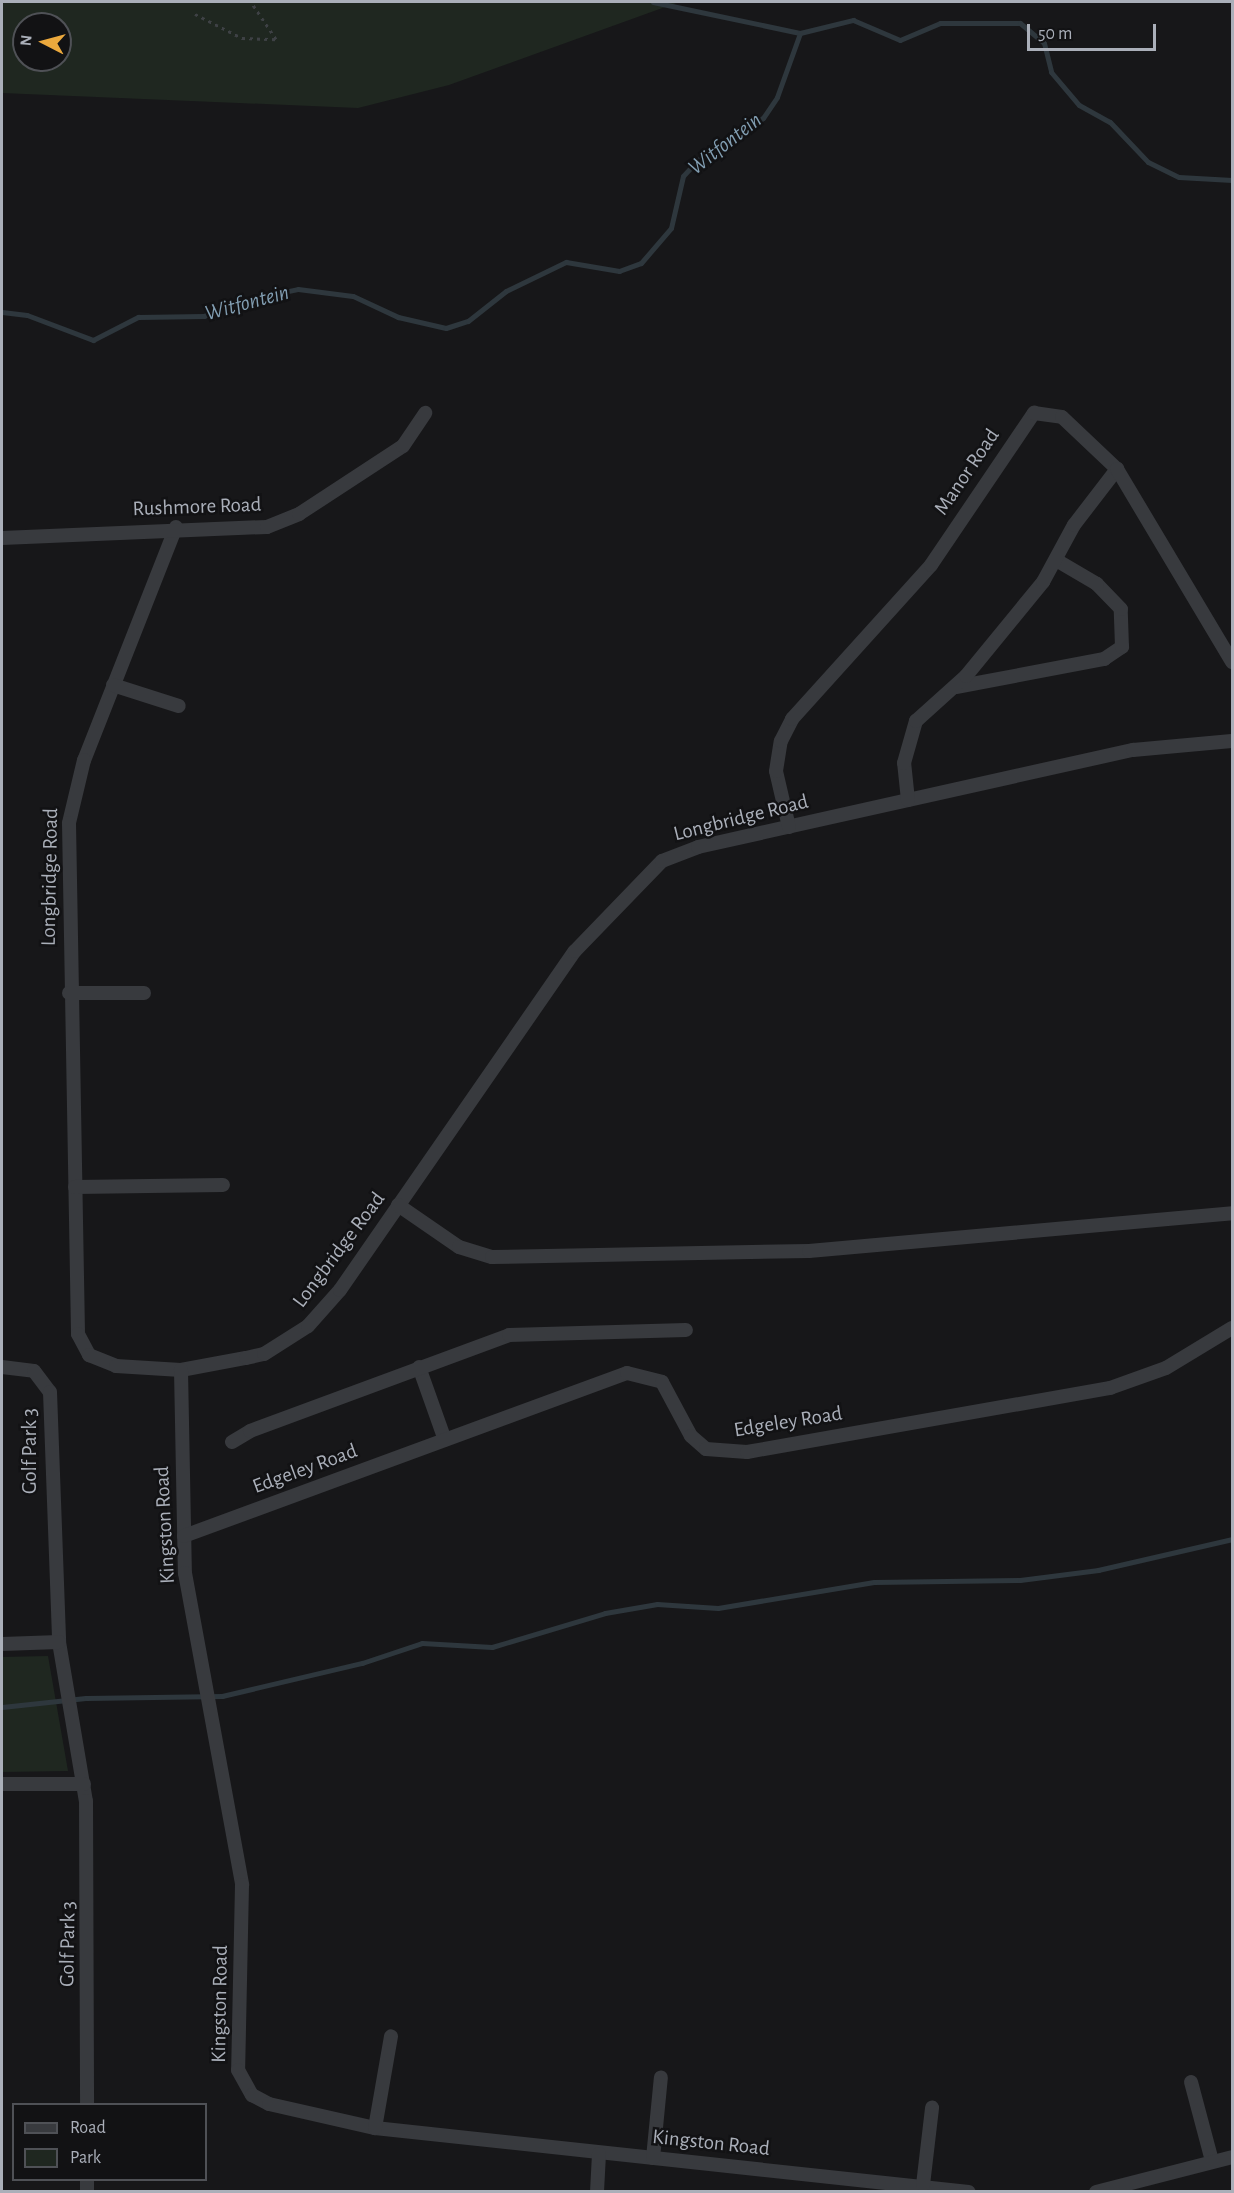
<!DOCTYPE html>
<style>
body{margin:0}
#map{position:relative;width:1234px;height:2193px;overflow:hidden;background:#171719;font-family:"Alegreya Sans",sans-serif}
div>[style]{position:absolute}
.green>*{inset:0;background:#1f2720}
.stream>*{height:5px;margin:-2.5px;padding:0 2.5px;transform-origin:2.5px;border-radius:2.5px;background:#2e373d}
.path>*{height:3px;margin-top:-1.5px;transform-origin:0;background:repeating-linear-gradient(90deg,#3e4145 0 3px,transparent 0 7.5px)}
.street>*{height:14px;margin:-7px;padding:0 7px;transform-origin:7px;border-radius:7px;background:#383a3e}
span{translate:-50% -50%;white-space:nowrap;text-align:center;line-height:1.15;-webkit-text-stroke:5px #121214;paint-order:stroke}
.street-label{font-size:21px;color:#aaafb9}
.water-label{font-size:22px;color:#829eb2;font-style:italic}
.frame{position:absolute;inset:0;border:3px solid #aaafb9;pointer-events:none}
.legend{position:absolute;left:12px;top:2103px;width:195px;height:78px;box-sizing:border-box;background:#121214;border:2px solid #4f5156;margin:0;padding:8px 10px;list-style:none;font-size:18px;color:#aaafb9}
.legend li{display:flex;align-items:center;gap:12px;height:30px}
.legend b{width:30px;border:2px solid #4f5156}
.north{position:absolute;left:12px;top:12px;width:60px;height:60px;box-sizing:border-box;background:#121214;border:2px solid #4f5156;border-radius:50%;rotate:276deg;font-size:16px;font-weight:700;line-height:24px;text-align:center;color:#aaafb9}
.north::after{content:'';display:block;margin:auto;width:21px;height:27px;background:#eca93d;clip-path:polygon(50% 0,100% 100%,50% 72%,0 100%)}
.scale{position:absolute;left:1027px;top:24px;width:129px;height:27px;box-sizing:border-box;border:3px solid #aaafb9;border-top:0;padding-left:8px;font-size:18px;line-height:21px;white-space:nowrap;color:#aaafb9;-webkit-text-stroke:4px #121214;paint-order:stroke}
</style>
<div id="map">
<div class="green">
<i style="clip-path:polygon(evenodd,2px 2px,679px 2px,449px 85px,358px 108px,2px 93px,2px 2px,24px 24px,60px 24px,60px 60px,24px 60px,24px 24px)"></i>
<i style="clip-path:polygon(48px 1656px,68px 1771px,2px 1772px,2px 1657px)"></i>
</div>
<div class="stream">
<i style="left:653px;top:2px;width:150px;rotate:11.9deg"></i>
<i style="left:2px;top:312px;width:25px;rotate:7deg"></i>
<i style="left:27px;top:315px;width:71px;rotate:20.7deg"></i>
<i style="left:93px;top:340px;width:51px;rotate:-27.1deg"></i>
<i style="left:138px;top:317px;width:66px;rotate:-0.9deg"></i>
<i style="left:204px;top:316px;width:30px;rotate:-26deg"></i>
<i style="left:231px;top:303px;width:68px;rotate:-11.8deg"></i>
<i style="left:298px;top:289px;width:55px;rotate:7.3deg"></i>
<i style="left:353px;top:296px;width:50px;rotate:25deg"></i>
<i style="left:398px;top:317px;width:49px;rotate:12.9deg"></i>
<i style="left:446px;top:328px;width:23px;rotate:-18deg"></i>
<i style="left:468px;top:321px;width:48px;rotate:-38.3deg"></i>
<i style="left:506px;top:291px;width:67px;rotate:-25.8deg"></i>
<i style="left:566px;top:262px;width:54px;rotate:9.6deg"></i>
<i style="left:619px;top:271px;width:23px;rotate:-20deg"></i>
<i style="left:641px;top:263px;width:46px;rotate:-49.4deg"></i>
<i style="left:671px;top:228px;width:53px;rotate:-77deg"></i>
<i style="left:683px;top:176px;width:22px;rotate:-47deg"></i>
<i style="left:698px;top:160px;width:77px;rotate:-32.9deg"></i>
<i style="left:763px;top:118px;width:25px;rotate:-56deg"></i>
<i style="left:777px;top:97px;width:68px;rotate:-70.2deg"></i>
<i style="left:800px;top:33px;width:55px;rotate:-13.8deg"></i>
<i style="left:853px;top:20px;width:51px;rotate:23.1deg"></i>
<i style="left:900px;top:40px;width:43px;rotate:-23deg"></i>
<i style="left:940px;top:23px;width:80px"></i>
<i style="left:1020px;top:23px;width:31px;rotate:40deg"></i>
<i style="left:1044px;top:43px;width:30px;rotate:76deg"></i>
<i style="left:1051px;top:72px;width:43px;rotate:49.7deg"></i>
<i style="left:1079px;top:105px;width:35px;rotate:29deg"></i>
<i style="left:1110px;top:122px;width:55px;rotate:46.5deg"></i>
<i style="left:1148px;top:162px;width:34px;rotate:26deg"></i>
<i style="left:1179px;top:177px;width:53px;rotate:3.2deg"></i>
<i style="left:2px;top:1707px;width:84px;rotate:-6.1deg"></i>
<i style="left:86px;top:1698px;width:136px;rotate:-0.8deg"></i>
<i style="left:222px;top:1696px;width:144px;rotate:-13.3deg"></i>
<i style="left:362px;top:1663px;width:63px;rotate:-18.4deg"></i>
<i style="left:422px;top:1643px;width:70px;rotate:3.3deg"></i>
<i style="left:492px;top:1647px;width:118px;rotate:-16.7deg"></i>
<i style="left:605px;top:1613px;width:53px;rotate:-9.8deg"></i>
<i style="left:657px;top:1604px;width:61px;rotate:3.8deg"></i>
<i style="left:718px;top:1608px;width:158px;rotate:-9.5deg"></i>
<i style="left:874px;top:1582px;width:146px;rotate:-0.8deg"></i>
<i style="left:1020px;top:1580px;width:79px;rotate:-7.3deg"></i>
<i style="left:1098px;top:1570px;width:138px;rotate:-13deg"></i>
</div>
<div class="path">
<i style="left:195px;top:14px;width:53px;rotate:27.1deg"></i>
<i style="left:242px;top:38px;width:34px;rotate:2deg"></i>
<i style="left:276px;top:39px;width:45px;rotate:-124deg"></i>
</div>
<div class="street">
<i style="left:176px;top:527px;width:251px;rotate:111.5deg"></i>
<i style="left:84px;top:760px;width:65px;rotate:103.4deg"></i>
<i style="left:69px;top:823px;width:511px;rotate:88.99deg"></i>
<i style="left:78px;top:1334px;width:24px;rotate:62deg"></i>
<i style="left:89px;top:1355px;width:29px;rotate:22deg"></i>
<i style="left:116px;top:1366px;width:65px;rotate:3.5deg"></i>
<i style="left:181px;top:1370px;width:66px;rotate:-10.5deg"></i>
<i style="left:246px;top:1358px;width:18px;rotate:-13deg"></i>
<i style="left:264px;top:1354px;width:52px;rotate:-32.5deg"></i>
<i style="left:308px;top:1326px;width:48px;rotate:-48.4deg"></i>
<i style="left:340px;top:1290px;width:412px;rotate:-55.3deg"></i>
<i style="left:575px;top:951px;width:125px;rotate:-46deg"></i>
<i style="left:662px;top:861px;width:39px;rotate:-21deg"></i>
<i style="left:698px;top:847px;width:446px;rotate:-12.6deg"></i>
<i style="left:1133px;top:750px;width:99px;rotate:-5.2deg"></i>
<i style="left:2px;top:538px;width:265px;rotate:-2.4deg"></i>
<i style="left:267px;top:527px;width:35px;rotate:-22deg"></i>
<i style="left:299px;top:514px;width:124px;rotate:-33.2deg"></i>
<i style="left:403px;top:446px;width:40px;rotate:-56deg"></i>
<i style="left:113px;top:685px;width:69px;rotate:17.7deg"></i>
<i style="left:956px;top:687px;width:151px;rotate:-10.7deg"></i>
<i style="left:1104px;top:659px;width:22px;rotate:-34deg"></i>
<i style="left:1122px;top:647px;width:38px;rotate:-92deg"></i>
<i style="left:1121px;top:609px;width:35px;rotate:-134deg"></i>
<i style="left:1097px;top:584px;width:45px;rotate:-149.5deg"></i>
<i style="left:908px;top:800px;width:37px;rotate:-96deg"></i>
<i style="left:904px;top:763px;width:44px;rotate:-74.1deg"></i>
<i style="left:916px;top:721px;width:67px;rotate:-42deg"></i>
<i style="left:966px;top:676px;width:122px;rotate:-50.7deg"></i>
<i style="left:1043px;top:582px;width:65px;rotate:-61.5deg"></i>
<i style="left:1074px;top:525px;width:71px;rotate:-52.5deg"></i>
<i style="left:789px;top:827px;width:57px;rotate:-103.1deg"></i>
<i style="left:776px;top:771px;width:30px;rotate:-81deg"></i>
<i style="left:781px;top:741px;width:25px;rotate:-63deg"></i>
<i style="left:792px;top:719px;width:207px;rotate:-47.9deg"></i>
<i style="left:931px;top:565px;width:184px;rotate:-55.9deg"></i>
<i style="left:1034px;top:413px;width:28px;rotate:8deg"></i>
<i style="left:1062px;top:417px;width:76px;rotate:43.4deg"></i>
<i style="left:1117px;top:469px;width:225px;rotate:59.2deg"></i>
<i style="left:69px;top:993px;width:75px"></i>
<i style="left:75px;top:1187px;width:148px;rotate:-0.8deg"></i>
<i style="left:398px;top:1205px;width:74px;rotate:34.5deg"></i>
<i style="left:459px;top:1247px;width:34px;rotate:17deg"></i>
<i style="left:492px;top:1257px;width:317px;rotate:-1.1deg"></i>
<i style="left:809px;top:1251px;width:425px;rotate:-5.1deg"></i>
<i style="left:2px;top:1367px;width:32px;rotate:7deg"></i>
<i style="left:34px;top:1371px;width:26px;rotate:53deg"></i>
<i style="left:50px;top:1392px;width:250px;rotate:87.9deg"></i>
<i style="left:59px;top:1642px;width:161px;rotate:80.4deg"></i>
<i style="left:86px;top:1801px;width:303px;rotate:89.8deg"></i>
<i style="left:419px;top:1367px;width:77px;rotate:70.4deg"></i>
<i style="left:181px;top:1370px;width:203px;rotate:88.9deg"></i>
<i style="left:185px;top:1573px;width:317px;rotate:79.6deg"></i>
<i style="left:242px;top:1885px;width:185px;rotate:91.2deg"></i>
<i style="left:238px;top:2070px;width:29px;rotate:61deg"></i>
<i style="left:252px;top:2095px;width:19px;rotate:28deg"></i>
<i style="left:269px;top:2104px;width:109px;rotate:12.8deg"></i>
<i style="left:375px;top:2128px;width:597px;rotate:6.15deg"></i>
<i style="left:232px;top:1442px;width:21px;rotate:-31deg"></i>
<i style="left:250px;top:1431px;width:276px;rotate:-20.3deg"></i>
<i style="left:509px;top:1335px;width:177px;rotate:-1.6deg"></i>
<i style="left:184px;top:1536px;width:472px;rotate:-20.2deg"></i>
<i style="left:627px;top:1373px;width:36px;rotate:14deg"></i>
<i style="left:662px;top:1382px;width:61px;rotate:61.8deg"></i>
<i style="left:691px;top:1436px;width:20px;rotate:41deg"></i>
<i style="left:706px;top:1449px;width:41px;rotate:4.2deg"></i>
<i style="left:747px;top:1452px;width:369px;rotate:-10deg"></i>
<i style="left:1110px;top:1388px;width:59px;rotate:-19.7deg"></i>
<i style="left:1166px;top:1368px;width:77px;rotate:-31.2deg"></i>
<i style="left:2px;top:1644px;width:57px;rotate:-2deg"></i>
<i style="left:2px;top:1784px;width:82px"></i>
<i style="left:1191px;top:2082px;width:82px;rotate:75.1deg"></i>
<i style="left:375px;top:2128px;width:93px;rotate:-80.1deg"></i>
<i style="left:653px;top:2158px;width:81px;rotate:-84.4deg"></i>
<i style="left:87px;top:2180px;width:12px;rotate:90deg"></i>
<i style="left:923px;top:2185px;width:78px;rotate:-83.3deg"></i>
<i style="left:597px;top:2192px;width:38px;rotate:-87deg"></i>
<i style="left:1096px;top:2192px;width:140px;rotate:-14.4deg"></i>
</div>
<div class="street-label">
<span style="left:967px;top:472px;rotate:-56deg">Manor Road</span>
<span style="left:197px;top:507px;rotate:-2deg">Rushmore Road</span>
<span style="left:741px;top:818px;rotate:-14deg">Longbridge Road</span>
<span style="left:50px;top:877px;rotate:-89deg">Longbridge Road</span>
<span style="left:339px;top:1250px;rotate:-53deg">Longbridge Road</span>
<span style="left:788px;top:1422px;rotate:-9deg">Edgeley Road</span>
<span style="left:30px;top:1451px;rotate:-90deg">Golf Park 3</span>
<span style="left:305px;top:1469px;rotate:-20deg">Edgeley Road</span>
<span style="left:165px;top:1525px;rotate:-93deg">Kingston Road</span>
<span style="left:68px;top:1944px;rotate:-89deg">Golf Park 3</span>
<span style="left:220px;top:2004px;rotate:-89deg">Kingston Road</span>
<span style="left:711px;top:2143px;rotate:6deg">Kingston Road</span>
</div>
<div class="water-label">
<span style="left:725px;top:144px;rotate:-38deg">Witfontein</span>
<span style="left:247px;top:303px;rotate:-15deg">Witfontein</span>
</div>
<div class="frame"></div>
<ul class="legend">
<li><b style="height:8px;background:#383a3e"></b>Road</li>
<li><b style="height:16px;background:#1f2720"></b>Park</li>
</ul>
<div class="north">N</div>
<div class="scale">50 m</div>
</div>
